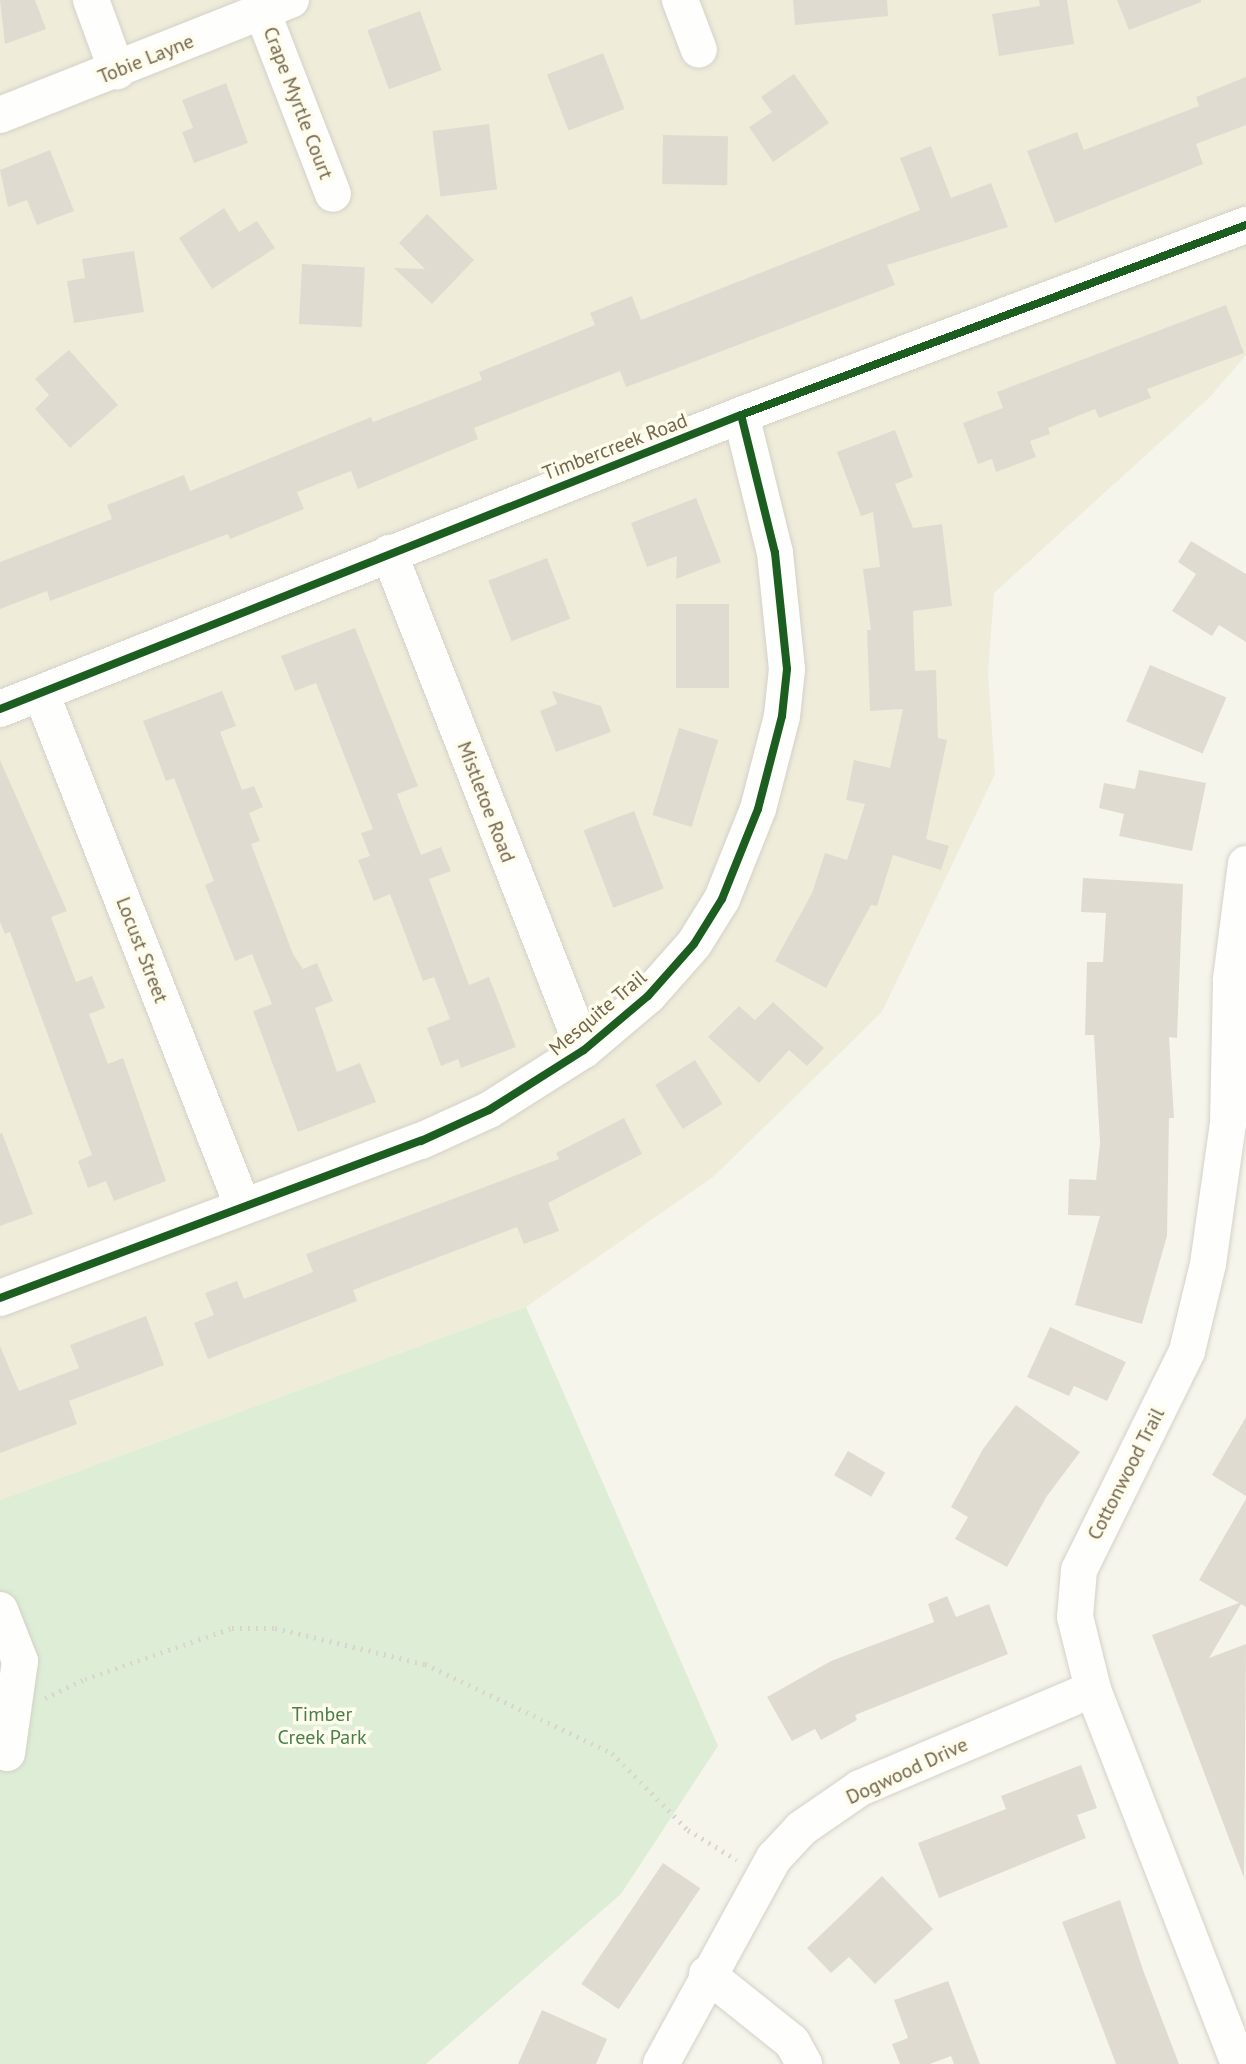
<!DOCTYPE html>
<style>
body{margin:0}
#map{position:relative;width:1246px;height:2064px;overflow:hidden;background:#f6f5eb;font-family:"PT Sans",sans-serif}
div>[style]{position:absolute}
.residential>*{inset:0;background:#efecda}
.green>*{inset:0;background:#deeed6}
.building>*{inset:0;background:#e0dbd1;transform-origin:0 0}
.path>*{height:5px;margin-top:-2.5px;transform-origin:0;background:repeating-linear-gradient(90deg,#dad5ce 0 2px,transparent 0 8px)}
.roads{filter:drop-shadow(0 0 2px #d4d1c8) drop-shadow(0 0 2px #d4d1c8)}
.minor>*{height:36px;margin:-18px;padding:0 18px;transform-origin:18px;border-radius:18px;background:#fefefc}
.cycleway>*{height:8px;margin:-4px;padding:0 4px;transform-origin:4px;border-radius:4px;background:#1b5e20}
span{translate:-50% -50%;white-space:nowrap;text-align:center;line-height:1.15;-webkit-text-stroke:7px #fefcec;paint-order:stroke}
.street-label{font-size:20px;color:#73654c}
.park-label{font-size:20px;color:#487e48}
</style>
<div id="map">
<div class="residential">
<i style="clip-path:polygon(0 0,1246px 0,1246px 355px,1210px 397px,994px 593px,988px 673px,995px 774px,882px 1012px,713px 1177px,526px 1307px,0 1500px)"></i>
</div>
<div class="green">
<i style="clip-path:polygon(526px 1307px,718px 1746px,621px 1894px,426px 2064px,0 2064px,0 1500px)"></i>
</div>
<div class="building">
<i style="clip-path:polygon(0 0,35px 0,46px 29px,5px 44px)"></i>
<i style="clip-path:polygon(793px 0,887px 0,888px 16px,795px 25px)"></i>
<i style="clip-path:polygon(1039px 0,1067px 0,1074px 44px,999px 56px,992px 14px,1040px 6px)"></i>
<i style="clip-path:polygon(1117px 0,1201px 0,1201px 2px,1129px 30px)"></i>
<i style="left:420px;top:11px;width:63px;height:56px;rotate:70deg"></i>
<i style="left:603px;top:53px;width:60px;height:60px;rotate:69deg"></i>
<i style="clip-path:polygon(794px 74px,829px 123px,773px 162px,749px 127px,772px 112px,761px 97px)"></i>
<i style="clip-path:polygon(1246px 77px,1246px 125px,1196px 144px,1203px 164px,1055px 223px,1027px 151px,1077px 132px,1084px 150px,1199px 106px,1196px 97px)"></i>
<i style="clip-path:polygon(226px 83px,248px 143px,194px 163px,182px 132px,193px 128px,182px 100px)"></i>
<i style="left:489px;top:124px;width:66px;height:57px;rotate:83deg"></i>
<i style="left:663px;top:135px;width:65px;height:49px;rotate:1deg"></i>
<i style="clip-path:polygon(931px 146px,951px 198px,991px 183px,1008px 227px,887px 265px,895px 285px,675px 369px,626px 387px,620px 371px,474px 428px,478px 439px,358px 489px,351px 471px,297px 492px,304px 509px,230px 539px,228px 534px,50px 601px,47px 591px,0 609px,0 562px,112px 519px,107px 505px,184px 475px,190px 491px,371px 417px,373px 422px,482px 380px,479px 372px,595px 325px,590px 313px,632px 296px,641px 320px,920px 210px,900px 158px)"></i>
<i style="clip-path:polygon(50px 150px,74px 211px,37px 225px,27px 200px,8px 207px,0 170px)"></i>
<i style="clip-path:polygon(224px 208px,239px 232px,257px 221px,275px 248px,212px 289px,179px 238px)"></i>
<i style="clip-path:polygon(427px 214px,474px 260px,432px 304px,394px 268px,425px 269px,399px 243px)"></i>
<i style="clip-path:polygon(134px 251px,144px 312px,74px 323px,67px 281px,85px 278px,82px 259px)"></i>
<i style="left:302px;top:264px;width:63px;height:60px;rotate:3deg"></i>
<i style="clip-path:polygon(1226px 305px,1244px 353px,1147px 389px,1151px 398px,1099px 418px,1095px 409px,1048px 428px,1050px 434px,1030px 441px,1036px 457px,996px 472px,992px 459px,978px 464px,963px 423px,1003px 408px,997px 392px)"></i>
<i style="clip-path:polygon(69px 350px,118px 405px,70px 448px,35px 409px,49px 395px,35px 379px)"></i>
<i style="clip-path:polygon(895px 430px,913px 477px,895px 484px,913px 528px,942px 524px,952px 606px,913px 611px,915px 671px,936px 670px,938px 738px,947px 740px,926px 839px,949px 846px,941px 870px,893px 855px,877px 906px,871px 905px,826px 988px,775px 961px,812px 893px,825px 853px,847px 860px,865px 804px,846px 800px,854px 760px,890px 768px,903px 709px,870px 711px,867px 630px,871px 630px,863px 569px,880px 567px,873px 512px,861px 516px,837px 452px)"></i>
<i style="clip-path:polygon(696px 498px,721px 562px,676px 579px,677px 556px,647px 567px,631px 523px)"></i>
<i style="clip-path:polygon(1191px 541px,1246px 574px,1246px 642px,1219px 625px,1212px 636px,1172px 611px,1196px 574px,1178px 562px)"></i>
<i style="left:547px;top:558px;width:65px;height:63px;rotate:69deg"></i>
<i style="left:676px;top:604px;width:53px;height:84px"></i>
<i style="clip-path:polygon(355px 628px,418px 786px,397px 794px,421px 855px,441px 847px,451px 871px,429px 879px,469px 985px,489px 977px,516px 1047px,461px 1068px,458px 1059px,441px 1066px,427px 1028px,450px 1019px,434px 977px,423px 981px,390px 894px,374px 901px,358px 860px,370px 856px,361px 833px,373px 829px,316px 683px,295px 691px,281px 656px)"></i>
<i style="left:1150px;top:665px;width:83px;height:61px;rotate:23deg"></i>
<i style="clip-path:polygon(222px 691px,236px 726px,220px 732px,242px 790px,254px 786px,263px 807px,249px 813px,260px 841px,251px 844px,293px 954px,303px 969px,317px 963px,333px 1001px,315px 1008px,337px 1072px,360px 1063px,376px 1102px,298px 1132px,253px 1011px,272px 1004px,252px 954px,235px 961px,205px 885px,214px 881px,174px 778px,166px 781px,143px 721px)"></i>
<i style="clip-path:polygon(552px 691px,601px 706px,611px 732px,556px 752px,540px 711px,557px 704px)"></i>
<i style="left:679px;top:728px;width:41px;height:91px;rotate:17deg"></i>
<i style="clip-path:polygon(0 760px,67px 911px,51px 917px,76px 982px,92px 976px,105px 1008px,89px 1014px,108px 1064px,123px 1058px,166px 1181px,114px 1201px,106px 1181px,88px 1188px,78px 1161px,92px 1155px,10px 932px,5px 934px,0 922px)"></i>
<i style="clip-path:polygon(1139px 770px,1206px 783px,1192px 851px,1119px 836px,1124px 814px,1099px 808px,1104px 783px,1135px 789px)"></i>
<i style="left:634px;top:811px;width:83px;height:54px;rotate:69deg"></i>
<i style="clip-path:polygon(1083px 878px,1183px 884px,1177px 1038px,1169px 1037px,1174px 1118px,1169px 1118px,1167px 1236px,1142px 1324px,1075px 1305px,1100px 1216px,1068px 1215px,1069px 1179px,1096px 1180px,1100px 1143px,1094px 1035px,1085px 1035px,1087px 962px,1103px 962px,1106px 913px,1081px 912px)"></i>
<i style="clip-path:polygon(773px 1002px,824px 1048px,807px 1066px,789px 1050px,759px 1083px,708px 1037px,739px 1006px,755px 1020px)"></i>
<i style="left:695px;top:1060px;width:52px;height:47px;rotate:58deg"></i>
<i style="clip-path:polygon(624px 1118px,642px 1154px,548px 1203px,559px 1231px,524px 1244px,517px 1227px,353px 1290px,357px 1301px,208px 1359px,194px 1323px,214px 1315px,205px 1293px,237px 1281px,244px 1299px,313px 1272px,306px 1254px,559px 1159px,556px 1153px)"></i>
<i style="clip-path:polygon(2px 1133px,33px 1214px,0 1226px,0 1134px)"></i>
<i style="clip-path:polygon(146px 1316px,164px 1365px,69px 1401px,77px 1424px,0 1453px,0 1346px,19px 1391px,79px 1368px,70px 1345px)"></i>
<i style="clip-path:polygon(1050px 1327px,1126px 1362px,1107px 1401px,1074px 1386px,1069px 1396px,1027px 1377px)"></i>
<i style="clip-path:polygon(1016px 1405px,1080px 1452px,1047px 1496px,1007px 1567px,955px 1539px,968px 1517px,951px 1507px,983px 1449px)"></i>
<i style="clip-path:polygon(1246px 1417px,1246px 1496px,1212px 1475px)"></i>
<i style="left:848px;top:1451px;width:43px;height:28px;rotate:30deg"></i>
<i style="clip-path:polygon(1246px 1499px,1246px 1607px,1241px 1604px,1209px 1658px,1246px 1644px,1244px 1878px,1152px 1635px,1239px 1603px,1199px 1580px)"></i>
<i style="clip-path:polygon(947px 1596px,956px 1617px,989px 1604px,1008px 1654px,855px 1715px,857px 1720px,821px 1740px,815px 1729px,792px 1741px,767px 1697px,831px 1661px,934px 1622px,928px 1604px)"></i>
<i style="clip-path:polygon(1081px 1765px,1097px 1808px,1077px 1815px,1086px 1838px,939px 1898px,918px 1843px,1006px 1809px,1001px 1796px)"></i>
<i style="left:663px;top:1863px;width:45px;height:146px;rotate:34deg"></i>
<i style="clip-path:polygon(882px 1876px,933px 1929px,875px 1984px,849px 1957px,831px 1973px,807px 1948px)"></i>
<i style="clip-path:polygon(1120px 1900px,1143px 1970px,1179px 2064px,1116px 2064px,1062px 1922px)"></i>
<i style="clip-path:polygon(948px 1981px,980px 2064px,954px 2064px,951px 2056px,930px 2064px,900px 2064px,892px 2044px,908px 2038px,894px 2000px)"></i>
<i style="clip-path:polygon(542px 2010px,607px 2039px,596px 2064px,518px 2064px)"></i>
</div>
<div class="path">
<i style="left:45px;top:1698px;width:44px;rotate:-25.4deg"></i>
<i style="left:85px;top:1679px;width:156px;rotate:-19.1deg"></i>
<i style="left:232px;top:1628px;width:43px"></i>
<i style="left:275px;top:1628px;width:154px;rotate:13.5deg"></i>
<i style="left:425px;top:1664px;width:207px;rotate:25.5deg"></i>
<i style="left:612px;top:1753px;width:108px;rotate:45.4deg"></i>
<i style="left:688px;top:1830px;width:57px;rotate:31.5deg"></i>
</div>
<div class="roads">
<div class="minor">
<i style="left:91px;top:0;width:76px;rotate:69.9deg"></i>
<i style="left:680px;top:0;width:53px;rotate:69.2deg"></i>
<i style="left:262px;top:11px;width:196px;rotate:68.8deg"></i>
<i style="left:0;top:115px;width:313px;rotate:-21.6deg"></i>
<i style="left:389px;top:553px;width:534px;rotate:68.58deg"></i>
<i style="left:41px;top:693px;width:552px;rotate:68.55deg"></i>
<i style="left:0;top:709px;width:797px;rotate:-21.64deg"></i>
<i style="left:741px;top:415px;width:540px;rotate:-20.62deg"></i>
<i style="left:0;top:1298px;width:449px;rotate:-20.5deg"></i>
<i style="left:421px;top:1141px;width:75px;rotate:-24.5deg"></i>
<i style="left:489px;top:1110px;width:112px;rotate:-32.3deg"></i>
<i style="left:584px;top:1050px;width:84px;rotate:-40.2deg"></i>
<i style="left:648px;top:996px;width:69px;rotate:-48.5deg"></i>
<i style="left:694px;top:944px;width:53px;rotate:-58.1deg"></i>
<i style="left:722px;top:899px;width:97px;rotate:-68.2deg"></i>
<i style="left:758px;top:809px;width:96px;rotate:-75.5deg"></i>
<i style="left:782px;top:716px;width:47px;rotate:-83.9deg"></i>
<i style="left:787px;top:669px;width:117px;rotate:-95.9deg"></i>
<i style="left:775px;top:553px;width:142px;rotate:-103.8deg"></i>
<i style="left:0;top:1610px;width:55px;rotate:68.6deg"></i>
<i style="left:20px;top:1661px;width:93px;rotate:98deg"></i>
<i style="left:707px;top:1974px;width:109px;rotate:38.7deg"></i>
<i style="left:792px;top:2042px;width:25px;rotate:61deg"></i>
<i style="left:661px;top:2064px;width:235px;rotate:-61.3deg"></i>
<i style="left:774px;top:1858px;width:41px;rotate:-47deg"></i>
<i style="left:802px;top:1828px;width:70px;rotate:-34.6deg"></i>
<i style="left:860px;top:1788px;width:253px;rotate:-23deg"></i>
<i style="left:1239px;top:2064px;width:402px;rotate:-111.3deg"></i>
<i style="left:1093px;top:1689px;width:74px;rotate:-104deg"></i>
<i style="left:1075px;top:1617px;width:47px;rotate:-85.1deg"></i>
<i style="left:1079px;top:1570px;width:244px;rotate:-63.7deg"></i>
<i style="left:1187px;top:1351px;width:89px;rotate:-76.4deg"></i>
<i style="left:1208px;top:1264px;width:141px;rotate:-81.9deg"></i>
<i style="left:1228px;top:1124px;width:145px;rotate:-88.8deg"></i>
<i style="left:1231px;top:979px;width:116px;rotate:-82.6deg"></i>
</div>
</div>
<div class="cycleway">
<i style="left:0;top:709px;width:797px;rotate:-21.64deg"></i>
<i style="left:741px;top:415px;width:540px;rotate:-20.62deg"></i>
<i style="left:0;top:1298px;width:449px;rotate:-20.5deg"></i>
<i style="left:421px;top:1141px;width:75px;rotate:-24.5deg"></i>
<i style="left:489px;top:1110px;width:112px;rotate:-32.3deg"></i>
<i style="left:584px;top:1050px;width:84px;rotate:-40.2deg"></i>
<i style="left:648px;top:996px;width:69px;rotate:-48.5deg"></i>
<i style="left:694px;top:944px;width:53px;rotate:-58.1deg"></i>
<i style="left:722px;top:899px;width:97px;rotate:-68.2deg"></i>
<i style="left:758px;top:809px;width:96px;rotate:-75.5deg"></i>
<i style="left:782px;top:716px;width:47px;rotate:-83.9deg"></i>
<i style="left:787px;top:669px;width:117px;rotate:-95.9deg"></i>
<i style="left:775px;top:553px;width:142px;rotate:-103.8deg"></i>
</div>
<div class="street-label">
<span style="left:146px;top:59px;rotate:-22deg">Tobie Layne</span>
<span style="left:298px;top:103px;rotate:69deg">Crape Myrtle Court</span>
<span style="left:615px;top:447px;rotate:-21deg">Timbercreek Road</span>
<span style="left:486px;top:802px;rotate:69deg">Mistletoe Road</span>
<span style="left:142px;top:950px;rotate:69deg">Locust Street</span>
<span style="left:598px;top:1013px;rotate:-40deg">Mesquite Trail</span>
<span style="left:1126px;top:1474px;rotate:-63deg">Cottonwood Trail</span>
<span style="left:907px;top:1771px;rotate:-25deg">Dogwood Drive</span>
</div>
<div class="park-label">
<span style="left:322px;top:1726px">Timber<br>Creek Park</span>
</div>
</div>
